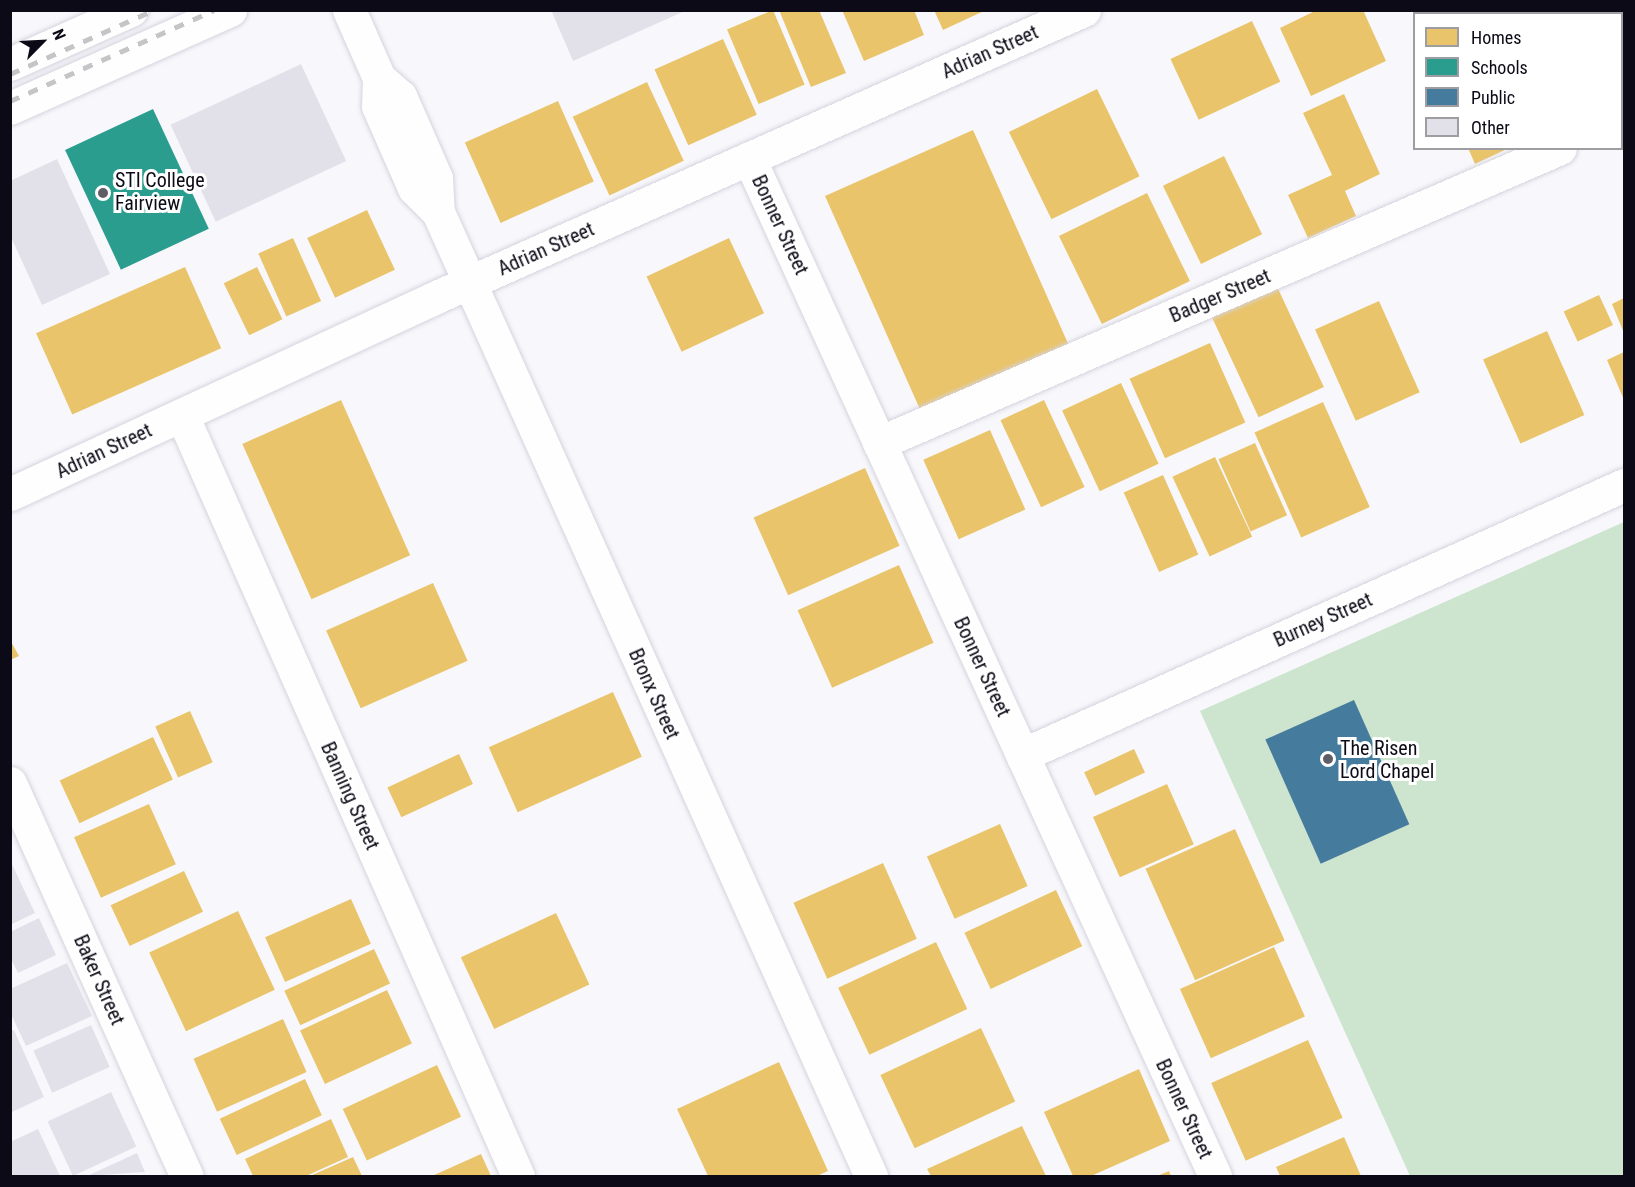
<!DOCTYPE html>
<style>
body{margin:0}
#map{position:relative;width:1635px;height:1187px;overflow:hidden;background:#f8f8fc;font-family:"Roboto Condensed",sans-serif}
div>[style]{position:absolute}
.green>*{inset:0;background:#cde5ce}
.homes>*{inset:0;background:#e9c46a;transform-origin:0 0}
.schools>*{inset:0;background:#2a9d8f;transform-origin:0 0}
.public>*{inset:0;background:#457b9d;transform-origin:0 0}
.building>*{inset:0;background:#e2e1ea;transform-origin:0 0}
.path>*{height:4px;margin-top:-2px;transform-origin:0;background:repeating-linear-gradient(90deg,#d9d9db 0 6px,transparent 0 9px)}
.roads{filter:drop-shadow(0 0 2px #d5d3dd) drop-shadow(0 0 2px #d5d3dd)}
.minor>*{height:33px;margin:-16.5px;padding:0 16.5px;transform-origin:16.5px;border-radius:16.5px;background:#fefeff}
.primary>*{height:33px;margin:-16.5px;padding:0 16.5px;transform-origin:16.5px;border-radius:16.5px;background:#fefeff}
.rail>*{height:4.5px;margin-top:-2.25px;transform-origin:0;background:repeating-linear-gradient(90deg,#c5c4c6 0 10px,transparent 0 20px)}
.dots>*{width:16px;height:16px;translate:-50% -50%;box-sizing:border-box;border:3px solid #fff;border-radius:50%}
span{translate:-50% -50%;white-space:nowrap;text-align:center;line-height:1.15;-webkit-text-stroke:6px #fff;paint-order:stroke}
.street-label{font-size:20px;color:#0c0a16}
.poi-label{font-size:20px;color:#0c0a16}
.left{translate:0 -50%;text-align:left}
.frame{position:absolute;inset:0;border:12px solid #0c0a16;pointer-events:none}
.legend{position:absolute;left:1413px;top:12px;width:210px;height:138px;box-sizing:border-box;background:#fff;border:2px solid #9e9da2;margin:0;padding:8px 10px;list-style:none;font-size:18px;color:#0c0a16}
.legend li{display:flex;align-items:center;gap:12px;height:30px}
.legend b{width:30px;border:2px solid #9e9da2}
.north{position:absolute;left:12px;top:12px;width:60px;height:60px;-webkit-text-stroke:4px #fff;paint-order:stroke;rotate:66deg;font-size:16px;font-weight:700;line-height:24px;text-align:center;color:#0c0a16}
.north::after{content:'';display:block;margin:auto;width:21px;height:27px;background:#0c0a16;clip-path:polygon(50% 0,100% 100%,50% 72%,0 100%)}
</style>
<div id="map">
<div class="green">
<i style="clip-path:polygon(1624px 522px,1624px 1176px,1410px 1176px,1200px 711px)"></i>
</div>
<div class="homes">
<i style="left:773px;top:10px;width:81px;height:50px;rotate:67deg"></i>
<i style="clip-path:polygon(779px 10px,819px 10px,846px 73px,811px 87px)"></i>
<i style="clip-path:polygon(842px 10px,914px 10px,924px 35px,864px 61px)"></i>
<i style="clip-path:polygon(934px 10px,986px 10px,943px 30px)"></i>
<i style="clip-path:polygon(1317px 10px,1363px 10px,1386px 61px,1311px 96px,1280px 28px)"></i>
<i style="clip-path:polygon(1570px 10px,1624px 10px,1624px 93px,1622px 14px)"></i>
<i style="left:1252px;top:21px;width:67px;height:90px;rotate:65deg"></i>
<i style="left:723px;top:39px;width:83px;height:75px;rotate:66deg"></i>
<i style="left:647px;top:82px;width:87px;height:82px;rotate:65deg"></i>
<i style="left:1097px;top:89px;width:97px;height:98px;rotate:64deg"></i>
<i style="clip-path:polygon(1344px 94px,1380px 174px,1345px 191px,1356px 216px,1308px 238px,1288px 195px,1332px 175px,1303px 113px)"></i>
<i style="left:558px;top:101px;width:88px;height:102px;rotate:66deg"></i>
<i style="left:973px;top:130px;width:234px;height:162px;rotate:66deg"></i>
<i style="clip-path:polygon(1468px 148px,1509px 148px,1475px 164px)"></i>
<i style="left:1224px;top:156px;width:87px;height:68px;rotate:64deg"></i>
<i style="left:1147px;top:193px;width:98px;height:98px;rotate:64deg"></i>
<i style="left:367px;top:210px;width:66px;height:66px;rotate:65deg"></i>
<i style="left:293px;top:238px;width:69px;height:38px;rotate:66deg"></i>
<i style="left:729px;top:238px;width:83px;height:91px;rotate:65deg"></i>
<i style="left:185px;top:267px;width:89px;height:163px;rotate:66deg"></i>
<i style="left:257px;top:267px;width:58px;height:37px;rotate:64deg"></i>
<i style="left:1274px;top:280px;width:118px;height:72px;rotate:65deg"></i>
<i style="left:1599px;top:295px;width:33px;height:39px;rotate:65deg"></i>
<i style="clip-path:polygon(1624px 298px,1624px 333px,1612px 304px)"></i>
<i style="left:1379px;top:301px;width:100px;height:70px;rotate:66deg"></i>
<i style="left:1547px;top:331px;width:92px;height:70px;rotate:66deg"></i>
<i style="left:1210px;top:343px;width:87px;height:88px;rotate:66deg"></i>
<i style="clip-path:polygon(1624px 352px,1624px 400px,1607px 360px)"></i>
<i style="left:1121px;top:383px;width:89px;height:65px;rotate:65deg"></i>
<i style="left:341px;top:400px;width:170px;height:108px;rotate:66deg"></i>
<i style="left:1044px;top:400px;width:96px;height:48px;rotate:65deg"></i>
<i style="left:1323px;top:402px;width:115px;height:75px;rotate:66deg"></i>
<i style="left:990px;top:430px;width:87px;height:73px;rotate:66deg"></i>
<i style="left:1255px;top:443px;width:79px;height:40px;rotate:66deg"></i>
<i style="left:1215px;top:457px;width:88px;height:47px;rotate:65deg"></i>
<i style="left:865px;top:468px;width:85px;height:122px;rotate:66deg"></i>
<i style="left:1163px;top:475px;width:87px;height:43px;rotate:66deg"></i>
<i style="left:899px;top:565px;width:85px;height:111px;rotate:66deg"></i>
<i style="left:433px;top:583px;width:85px;height:117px;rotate:66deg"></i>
<i style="clip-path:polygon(10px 640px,19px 656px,10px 660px)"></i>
<i style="left:613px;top:692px;width:71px;height:136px;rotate:66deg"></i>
<i style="left:190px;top:711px;width:56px;height:38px;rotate:66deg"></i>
<i style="left:153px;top:737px;width:47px;height:103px;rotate:65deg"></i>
<i style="left:1134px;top:749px;width:26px;height:55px;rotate:65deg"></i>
<i style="left:459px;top:754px;width:33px;height:79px;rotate:65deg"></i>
<i style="left:1167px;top:784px;width:66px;height:81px;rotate:66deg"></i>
<i style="left:149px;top:804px;width:66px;height:82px;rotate:66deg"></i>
<i style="left:1000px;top:824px;width:68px;height:80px;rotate:66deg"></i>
<i style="left:1235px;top:829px;width:122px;height:98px;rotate:66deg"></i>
<i style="left:883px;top:863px;width:83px;height:98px;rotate:66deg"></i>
<i style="left:184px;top:871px;width:45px;height:81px;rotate:65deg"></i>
<i style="left:1056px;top:890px;width:62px;height:101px;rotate:65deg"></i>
<i style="left:351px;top:899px;width:49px;height:94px;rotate:66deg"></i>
<i style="left:238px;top:911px;width:87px;height:98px;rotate:65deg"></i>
<i style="left:556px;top:913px;width:79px;height:105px;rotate:65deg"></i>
<i style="left:936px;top:942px;width:74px;height:108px;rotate:65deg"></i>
<i style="left:1274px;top:947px;width:76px;height:103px;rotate:66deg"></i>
<i style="left:374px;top:949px;width:38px;height:99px;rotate:65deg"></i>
<i style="left:387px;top:990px;width:59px;height:96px;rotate:65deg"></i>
<i style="left:283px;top:1019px;width:58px;height:98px;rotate:66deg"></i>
<i style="left:981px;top:1028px;width:81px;height:111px;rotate:65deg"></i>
<i style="left:1308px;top:1040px;width:85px;height:106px;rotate:66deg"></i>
<i style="clip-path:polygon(779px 1062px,828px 1171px,817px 1176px,708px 1176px,677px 1109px)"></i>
<i style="left:437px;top:1065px;width:57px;height:104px;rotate:65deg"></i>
<i style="clip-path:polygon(1139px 1069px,1170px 1141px,1091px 1176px,1073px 1176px,1044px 1112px)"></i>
<i style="left:305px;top:1079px;width:40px;height:94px;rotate:65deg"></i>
<i style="clip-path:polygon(331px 1119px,348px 1157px,306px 1176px,253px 1176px,245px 1159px)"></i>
<i style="clip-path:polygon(1022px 1126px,1046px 1176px,931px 1176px,927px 1169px)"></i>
<i style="clip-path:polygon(1344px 1137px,1361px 1176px,1280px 1176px,1276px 1167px)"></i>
<i style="clip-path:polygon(481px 1154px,491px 1176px,432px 1176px)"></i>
<i style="clip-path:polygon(353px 1157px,362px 1176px,310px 1176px)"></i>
<i style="clip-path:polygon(1169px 1171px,1171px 1176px,1157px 1176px)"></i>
</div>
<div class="schools">
<i style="left:153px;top:109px;width:132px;height:97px;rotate:65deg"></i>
</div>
<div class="public">
<i style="left:1354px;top:700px;width:136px;height:97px;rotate:66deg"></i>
</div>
<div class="building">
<i style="clip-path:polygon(551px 10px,687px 10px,573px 61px)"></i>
<i style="left:301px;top:64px;width:107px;height:144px;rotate:65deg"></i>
<i style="clip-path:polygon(57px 159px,110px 274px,42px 305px,10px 235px,10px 181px)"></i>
<i style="clip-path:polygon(10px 860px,35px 913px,10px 925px)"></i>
<i style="clip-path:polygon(39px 918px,56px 955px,18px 973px,10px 957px,10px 932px)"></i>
<i style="clip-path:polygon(67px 963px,92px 1016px,26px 1046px,10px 1012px,10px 989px)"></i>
<i style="left:91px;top:1025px;width:46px;height:63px;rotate:66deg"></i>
<i style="clip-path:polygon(14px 1030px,44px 1097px,10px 1113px,10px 1031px)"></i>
<i style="left:111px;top:1092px;width:60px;height:70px;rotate:65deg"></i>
<i style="clip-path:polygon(38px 1129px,60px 1176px,10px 1176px,10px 1142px)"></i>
<i style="clip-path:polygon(137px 1153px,145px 1172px,87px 1176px)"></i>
</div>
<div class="path">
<i style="left:279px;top:10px;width:2px"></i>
</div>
<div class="roads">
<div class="minor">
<i style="left:349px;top:10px;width:74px;rotate:66.2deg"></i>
<i style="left:379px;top:78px;width:28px;rotate:92deg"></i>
<i style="left:378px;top:106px;width:90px;rotate:66.3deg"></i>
<i style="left:414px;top:188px;width:34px;rotate:45deg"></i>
<i style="left:438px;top:212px;width:1057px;rotate:65.81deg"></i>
<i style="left:379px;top:78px;width:28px;rotate:41deg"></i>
<i style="left:400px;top:96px;width:90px;rotate:66.3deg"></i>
<i style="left:436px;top:178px;width:34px;rotate:87deg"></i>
<i style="left:1622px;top:122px;width:2px;rotate:-27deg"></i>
<i style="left:749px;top:158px;width:1120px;rotate:65.4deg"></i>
<i style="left:182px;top:415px;width:832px;rotate:66.18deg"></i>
<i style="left:879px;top:443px;width:742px;rotate:-23.42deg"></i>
<i style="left:10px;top:494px;width:467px;rotate:-24.8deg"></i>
<i style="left:434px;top:298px;width:711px;rotate:-23.9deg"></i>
<i style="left:1022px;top:755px;width:660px;rotate:-24.16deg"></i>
<i style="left:10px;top:783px;width:431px;rotate:65.8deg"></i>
</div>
<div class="primary">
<i style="left:10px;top:64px;width:133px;rotate:-24.1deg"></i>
<i style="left:10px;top:108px;width:241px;rotate:-24deg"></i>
</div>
</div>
<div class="rail">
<i style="left:10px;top:74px;width:158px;rotate:-24deg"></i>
<i style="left:10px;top:101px;width:223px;rotate:-24deg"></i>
</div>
<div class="dots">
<i style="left:103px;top:193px;background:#5f5d66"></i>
<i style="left:1328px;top:759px;background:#5f5d66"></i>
</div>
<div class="street-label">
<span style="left:990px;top:52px;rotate:-24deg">Adrian Street</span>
<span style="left:780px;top:225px;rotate:65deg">Bonner Street</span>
<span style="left:546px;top:249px;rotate:-24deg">Adrian Street</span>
<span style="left:1220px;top:296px;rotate:-23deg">Badger Street</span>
<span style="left:104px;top:451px;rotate:-25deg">Adrian Street</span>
<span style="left:1323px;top:620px;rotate:-24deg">Burney Street</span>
<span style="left:982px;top:667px;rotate:65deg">Bonner Street</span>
<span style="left:654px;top:694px;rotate:66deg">Bronx Street</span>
<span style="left:350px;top:796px;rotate:66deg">Banning Street</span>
<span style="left:99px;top:980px;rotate:66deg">Baker Street</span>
<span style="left:1184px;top:1109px;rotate:65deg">Bonner Street</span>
</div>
<div class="poi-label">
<span class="left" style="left:115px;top:192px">STI College<br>Fairview</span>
<span class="left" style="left:1340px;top:760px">The Risen<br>Lord Chapel</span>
</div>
<div class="frame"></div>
<ul class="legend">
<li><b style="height:16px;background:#e9c46a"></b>Homes</li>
<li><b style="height:16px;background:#2a9d8f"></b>Schools</li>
<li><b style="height:16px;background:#457b9d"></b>Public</li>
<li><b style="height:16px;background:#e2e1ea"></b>Other</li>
</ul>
<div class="north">N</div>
</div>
